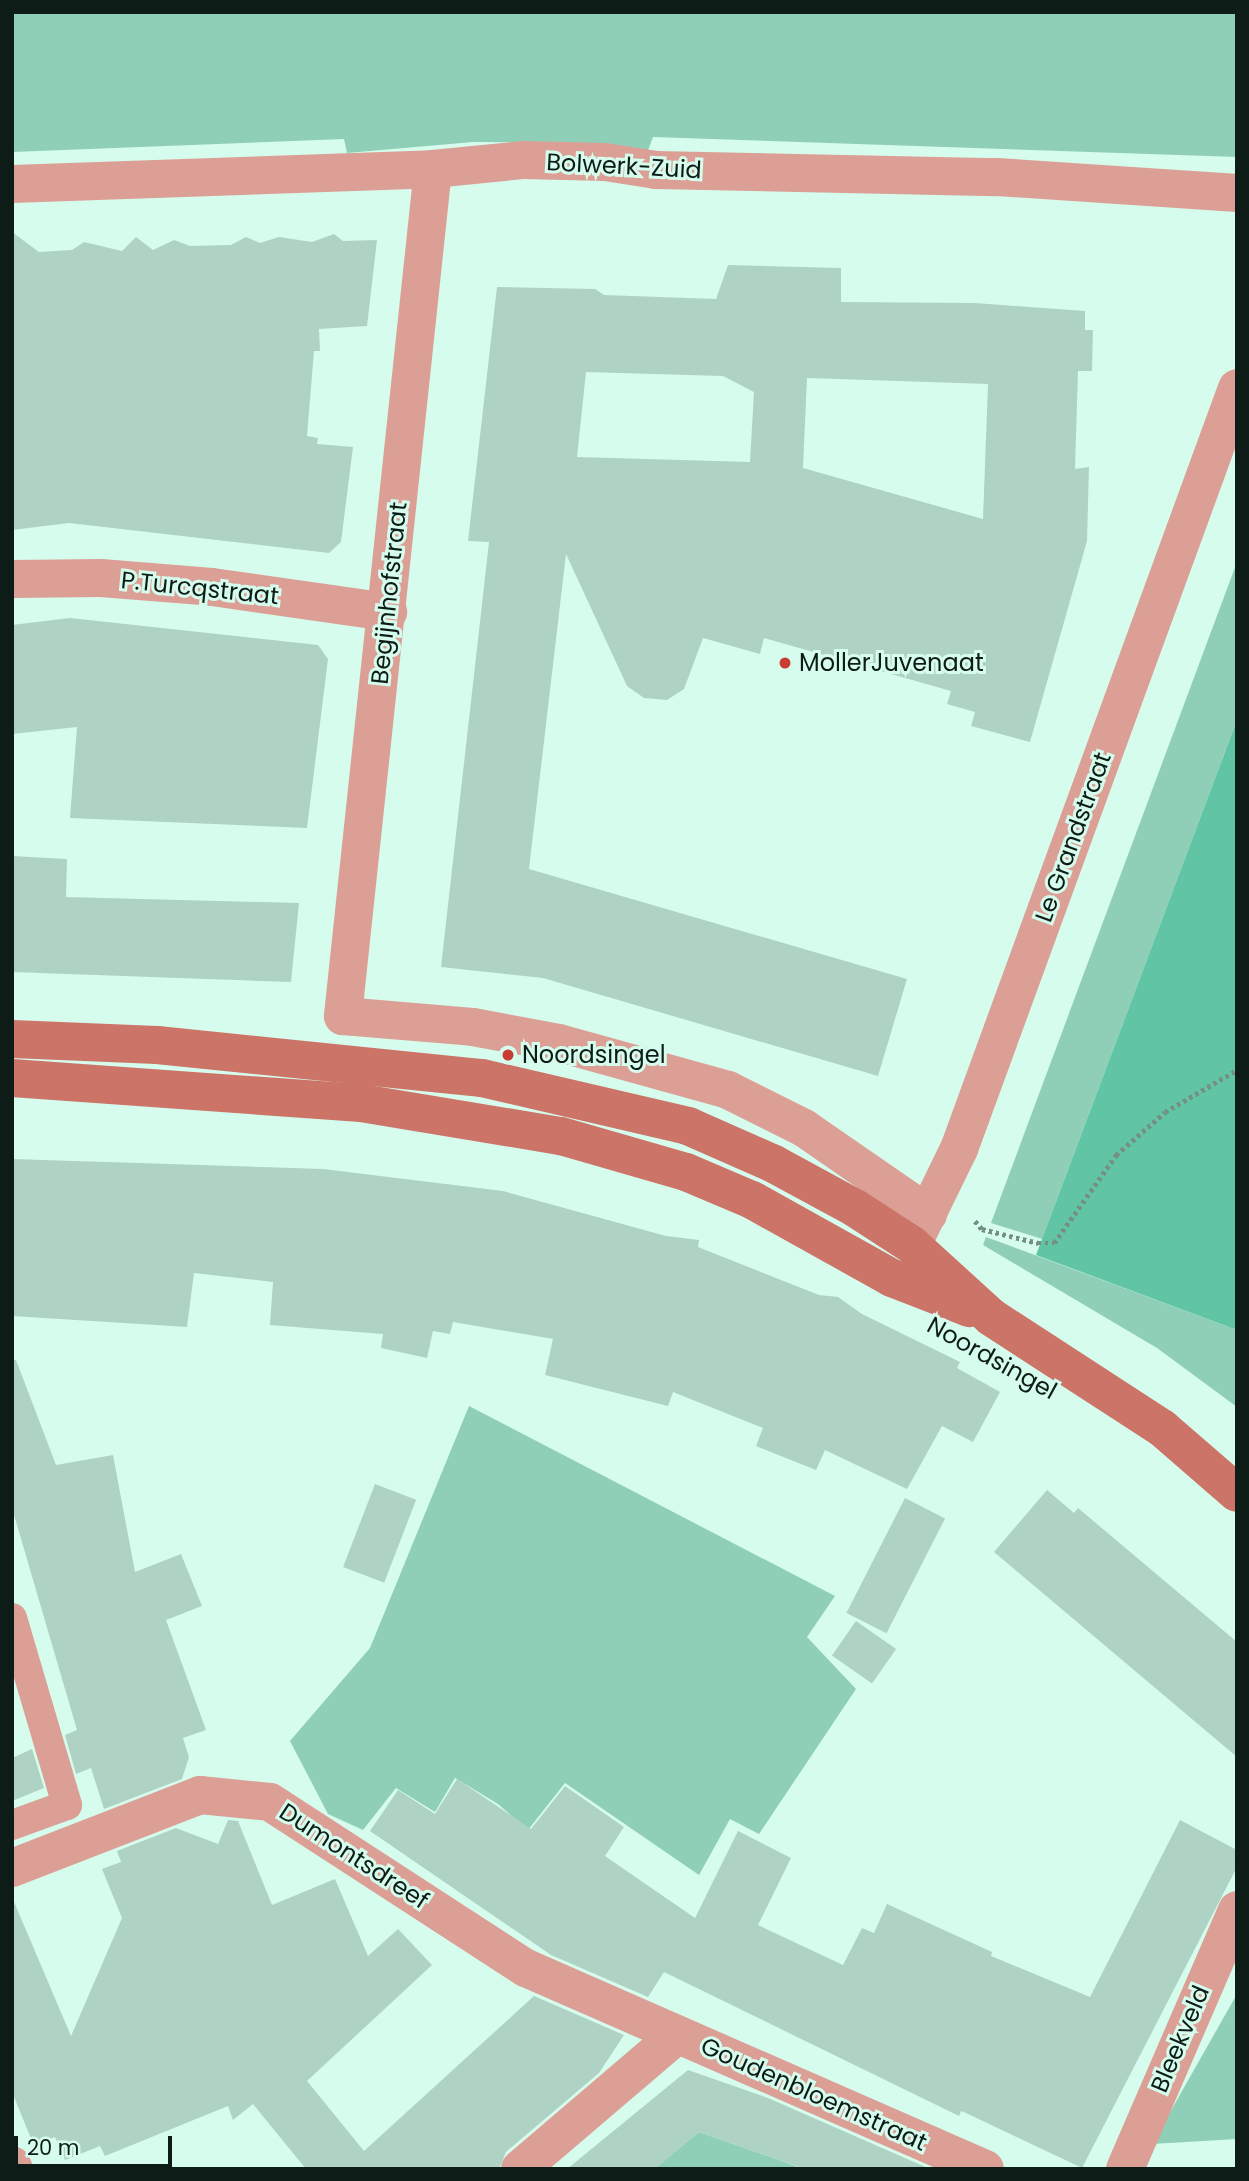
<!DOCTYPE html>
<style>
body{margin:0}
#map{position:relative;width:1249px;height:2181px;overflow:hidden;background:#d6fced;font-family:Poppins,sans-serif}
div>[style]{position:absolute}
.green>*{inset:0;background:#8fcfb8}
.water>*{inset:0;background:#61c4a4}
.building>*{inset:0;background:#aed3c5;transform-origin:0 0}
.path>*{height:4.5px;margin-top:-2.25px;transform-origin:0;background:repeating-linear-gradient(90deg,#758f85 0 3.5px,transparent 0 7px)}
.lane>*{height:30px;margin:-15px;padding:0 15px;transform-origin:15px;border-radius:15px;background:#db9f95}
.street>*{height:38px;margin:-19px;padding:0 19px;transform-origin:19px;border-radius:19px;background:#db9f95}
.secondary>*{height:38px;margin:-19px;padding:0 19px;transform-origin:19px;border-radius:19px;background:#cc7468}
.dots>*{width:19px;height:19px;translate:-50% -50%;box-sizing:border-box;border:4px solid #d6fced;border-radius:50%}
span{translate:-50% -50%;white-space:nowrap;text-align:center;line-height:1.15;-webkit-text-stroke:6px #d6fced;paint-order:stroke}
.street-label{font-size:24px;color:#0e1c17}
.poi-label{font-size:24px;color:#0e1c17}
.left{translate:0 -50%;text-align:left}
.frame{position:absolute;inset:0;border:14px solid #0e1c17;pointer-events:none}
.scale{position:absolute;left:14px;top:2136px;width:158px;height:32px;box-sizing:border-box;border:4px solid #0e1c17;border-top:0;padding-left:9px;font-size:21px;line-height:24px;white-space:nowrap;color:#0e1c17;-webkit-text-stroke:5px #d6fced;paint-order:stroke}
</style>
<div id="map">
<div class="green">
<i style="clip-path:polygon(12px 12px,1237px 12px,1237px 157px,653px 137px,647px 153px,586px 143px,473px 142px,347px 153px,344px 139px,12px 152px)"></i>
<i style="clip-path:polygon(1237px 562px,1237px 720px,1042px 1239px,991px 1223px)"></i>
<i style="clip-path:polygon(986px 1237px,1237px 1330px,1237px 1407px,1157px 1348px,983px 1245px)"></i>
<i style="clip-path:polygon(469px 1406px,835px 1596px,807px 1637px,856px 1689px,759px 1834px,730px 1819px,699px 1875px,565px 1783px,528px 1830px,498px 1804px,455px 1778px,435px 1812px,396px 1788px,363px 1830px,328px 1814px,290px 1741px,370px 1648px)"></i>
<i style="clip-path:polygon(1237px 1994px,1237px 2139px,1152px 2144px)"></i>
<i style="clip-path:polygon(699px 2132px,793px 2165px,802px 2169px,654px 2169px)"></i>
</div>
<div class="water">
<i style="clip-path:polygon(1237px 720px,1237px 1330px,1036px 1255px)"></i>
</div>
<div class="building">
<i style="clip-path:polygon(12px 232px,39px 252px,72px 250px,84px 242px,122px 251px,136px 237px,153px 250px,174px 240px,190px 246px,231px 245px,246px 237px,260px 243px,279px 237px,312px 242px,334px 234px,343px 241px,377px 240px,367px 326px,319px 329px,320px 351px,314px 351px,307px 436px,318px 438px,317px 444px,353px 447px,341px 542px,329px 553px,69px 523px,12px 530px)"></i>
<i style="clip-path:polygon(evenodd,728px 265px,841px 268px,841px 302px,975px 303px,1085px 311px,1085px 330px,1093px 330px,1092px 371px,1078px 371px,1075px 469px,1089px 467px,1087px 541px,1030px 742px,971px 726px,975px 712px,947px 704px,951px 691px,764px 638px,760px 654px,703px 638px,684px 689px,667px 700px,644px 698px,627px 686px,566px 554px,529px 869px,907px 979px,878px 1076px,543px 978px,441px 967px,489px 542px,468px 541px,497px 287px,595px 289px,604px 295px,716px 299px,728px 265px,586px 372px,723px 376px,754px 392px,750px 462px,577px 457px,586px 372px,728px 265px,807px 378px,988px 384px,983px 519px,803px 468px,807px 378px)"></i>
<i style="clip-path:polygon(70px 618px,318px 645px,328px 659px,307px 828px,70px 818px,77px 727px,12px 734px,12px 625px)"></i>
<i style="clip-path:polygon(12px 856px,67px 859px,66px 897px,299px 903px,291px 982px,12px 972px)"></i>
<i style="clip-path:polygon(12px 1159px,323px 1169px,503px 1191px,666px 1236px,699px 1240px,698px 1247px,819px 1295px,838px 1297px,862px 1314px,960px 1362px,957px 1368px,1000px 1392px,973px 1442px,942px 1426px,907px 1489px,825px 1450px,816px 1470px,756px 1446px,763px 1428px,673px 1392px,668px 1406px,545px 1375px,553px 1339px,453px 1322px,450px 1334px,433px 1331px,427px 1358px,381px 1348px,383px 1334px,270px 1325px,273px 1282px,194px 1273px,187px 1327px,12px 1316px)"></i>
<i style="clip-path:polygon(12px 1360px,16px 1360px,56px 1465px,113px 1455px,135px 1572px,181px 1554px,202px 1606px,166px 1620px,206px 1730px,183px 1738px,189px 1757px,182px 1779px,104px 1809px,91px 1768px,76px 1774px,65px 1735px,77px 1730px,12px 1508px)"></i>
<i style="left:375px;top:1484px;width:44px;height:89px;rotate:21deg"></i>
<i style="clip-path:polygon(1047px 1490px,1074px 1513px,1078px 1508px,1237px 1642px,1237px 1757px,994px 1552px)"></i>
<i style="left:905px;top:1498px;width:45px;height:129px;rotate:27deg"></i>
<i style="left:856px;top:1621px;width:49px;height:42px;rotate:35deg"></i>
<i style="clip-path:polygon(32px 1749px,44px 1788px,12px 1801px,12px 1758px)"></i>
<i style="clip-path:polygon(457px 1779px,531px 1829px,565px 1786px,624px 1827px,605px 1856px,695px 1918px,738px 1831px,791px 1858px,758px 1925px,843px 1965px,862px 1928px,874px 1933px,887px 1904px,992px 1952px,991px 1956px,1090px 1997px,1180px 1820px,1237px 1850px,1237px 1867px,1082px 2168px,966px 2113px,961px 2111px,959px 2116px,664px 1972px,648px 1997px,551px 1955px,370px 1831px,398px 1790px,435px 1814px)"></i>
<i style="clip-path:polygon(228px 1820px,238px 1821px,272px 1905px,335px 1879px,368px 1956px,398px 1929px,432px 1965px,307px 2081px,364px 2151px,534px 1996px,624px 2035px,599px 2073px,506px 2152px,499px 2169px,306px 2169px,253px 2104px,233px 2120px,228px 2106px,105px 2156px,100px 2146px,65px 2160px,55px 2137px,34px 2146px,12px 2092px,12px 1897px,71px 2036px,122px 1918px,102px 1869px,121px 1862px,117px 1851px,176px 1828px,218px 1844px)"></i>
<i style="clip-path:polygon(688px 2070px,768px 2098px,930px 2169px,805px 2169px,699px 2132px,655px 2169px,567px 2169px)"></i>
</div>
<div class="path">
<i style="left:975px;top:1221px;width:11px;rotate:49deg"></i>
<i style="left:982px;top:1229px;width:58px;rotate:14deg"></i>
<i style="left:1038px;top:1243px;width:16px"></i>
<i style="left:1054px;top:1243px;width:108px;rotate:-54.8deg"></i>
<i style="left:1116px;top:1155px;width:65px;rotate:-41.3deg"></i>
<i style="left:1165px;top:1112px;width:83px;rotate:-30.3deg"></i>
</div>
<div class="lane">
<i style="left:12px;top:1618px;width:195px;rotate:73.6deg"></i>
<i style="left:67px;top:1805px;width:59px;rotate:160deg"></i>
</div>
<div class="street">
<i style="left:433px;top:169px;width:852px;rotate:96.07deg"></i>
<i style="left:343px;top:1016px;width:130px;rotate:4.8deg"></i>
<i style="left:473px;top:1027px;width:87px;rotate:10.5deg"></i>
<i style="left:559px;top:1043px;width:175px;rotate:15.5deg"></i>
<i style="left:728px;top:1090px;width:85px;rotate:26.6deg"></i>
<i style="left:804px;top:1128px;width:151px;rotate:34.7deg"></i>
<i style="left:12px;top:184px;width:421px;rotate:-2deg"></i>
<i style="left:433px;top:169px;width:90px;rotate:-5.7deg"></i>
<i style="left:523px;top:160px;width:82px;rotate:1.4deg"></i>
<i style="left:605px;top:162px;width:52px;rotate:8.9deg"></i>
<i style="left:656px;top:170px;width:341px;rotate:1.2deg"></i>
<i style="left:997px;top:177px;width:241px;rotate:3.8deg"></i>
<i style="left:12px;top:579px;width:89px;rotate:-0.6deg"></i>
<i style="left:101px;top:578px;width:111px;rotate:4.6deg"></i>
<i style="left:212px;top:587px;width:178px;rotate:8.1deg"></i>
<i style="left:916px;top:1237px;width:98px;rotate:-64deg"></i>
<i style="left:959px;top:1149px;width:810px;rotate:-69.93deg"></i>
<i style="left:12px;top:1868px;width:202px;rotate:-21.2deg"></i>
<i style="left:200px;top:1795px;width:70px;rotate:5.7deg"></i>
<i style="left:270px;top:1802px;width:305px;rotate:33deg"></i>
<i style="left:526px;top:1968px;width:501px;rotate:23.65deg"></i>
<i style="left:12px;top:2165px;width:4px;rotate:63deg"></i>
<i style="left:520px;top:2169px;width:206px;rotate:-40.5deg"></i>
<i style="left:1125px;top:2169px;width:282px;rotate:-66.6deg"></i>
</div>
<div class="secondary">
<i style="left:12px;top:1039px;width:145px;rotate:2.4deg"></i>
<i style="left:157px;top:1045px;width:327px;rotate:5.8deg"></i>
<i style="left:482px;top:1078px;width:212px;rotate:13.1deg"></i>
<i style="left:688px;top:1126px;width:94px;rotate:23.8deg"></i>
<i style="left:774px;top:1164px;width:92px;rotate:28.5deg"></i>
<i style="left:855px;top:1208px;width:68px;rotate:33deg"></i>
<i style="left:912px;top:1245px;width:107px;rotate:42.3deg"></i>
<i style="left:991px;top:1317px;width:204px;rotate:33deg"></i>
<i style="left:1162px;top:1428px;width:99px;rotate:40.9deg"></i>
<i style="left:12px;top:1078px;width:350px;rotate:4.1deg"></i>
<i style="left:361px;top:1103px;width:203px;rotate:9.4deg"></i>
<i style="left:561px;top:1136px;width:130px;rotate:16.1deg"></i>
<i style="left:686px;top:1172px;width:72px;rotate:23deg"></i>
<i style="left:752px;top:1200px;width:160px;rotate:29.1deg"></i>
<i style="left:892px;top:1278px;width:83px;rotate:21.3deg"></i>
</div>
<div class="dots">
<i style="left:785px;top:663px;background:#ca3c32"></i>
<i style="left:508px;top:1055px;background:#ca3c32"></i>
</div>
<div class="street-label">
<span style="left:624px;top:166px;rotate:3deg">Bolwerk-Zuid</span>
<span style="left:200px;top:588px;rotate:6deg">P.Turcqstraat</span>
<span style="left:389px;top:593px;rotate:-84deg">Begijnhofstraat</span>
<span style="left:1073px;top:837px;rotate:-70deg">Le Grandstraat</span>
<span style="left:992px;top:1358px;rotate:29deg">Noordsingel</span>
<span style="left:354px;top:1856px;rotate:33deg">Dumontsdreef</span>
<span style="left:1180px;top:2039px;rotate:-67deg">Bleekveld</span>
<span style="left:814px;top:2094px;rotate:24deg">Goudenbloemstraat</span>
</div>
<div class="poi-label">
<span class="left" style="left:799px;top:663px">MollerJuvenaat</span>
<span class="left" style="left:522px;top:1055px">Noordsingel</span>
</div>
<div class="frame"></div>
<div class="scale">20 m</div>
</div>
